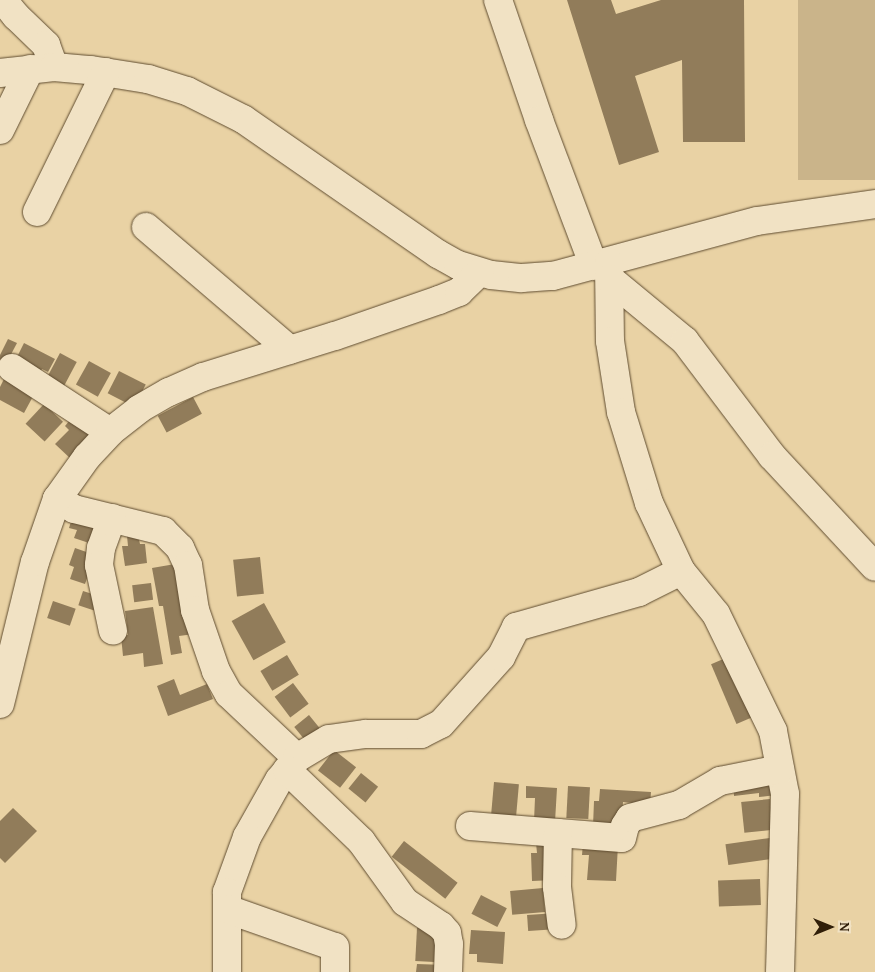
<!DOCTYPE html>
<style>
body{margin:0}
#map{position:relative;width:875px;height:972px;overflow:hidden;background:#e9d2a4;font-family:"Gentium Book Plus",serif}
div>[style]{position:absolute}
.green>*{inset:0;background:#cab48a;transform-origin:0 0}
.building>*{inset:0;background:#917c5a;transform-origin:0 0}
.roads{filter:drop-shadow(0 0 1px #5f4c30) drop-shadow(0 0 1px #5f4c30)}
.minor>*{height:28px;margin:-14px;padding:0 14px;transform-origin:14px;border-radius:14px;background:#f1e2c4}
span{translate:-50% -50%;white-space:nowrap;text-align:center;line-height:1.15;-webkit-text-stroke:4.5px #f1e2c4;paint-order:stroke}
.north{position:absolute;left:805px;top:902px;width:50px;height:50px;-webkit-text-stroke:4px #f1e2c4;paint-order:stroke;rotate:90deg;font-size:14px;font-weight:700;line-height:20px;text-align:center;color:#311f09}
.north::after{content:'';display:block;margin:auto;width:18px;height:22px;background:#311f09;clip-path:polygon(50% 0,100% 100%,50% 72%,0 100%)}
</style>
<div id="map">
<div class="green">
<i style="left:798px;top:0;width:77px;height:180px"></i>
</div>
<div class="building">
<i style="clip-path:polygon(567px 0,611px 0,616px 14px,661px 0,744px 0,745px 142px,683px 142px,682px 60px,635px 76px,659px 152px,619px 165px)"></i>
<i style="clip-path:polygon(8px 339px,17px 343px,7px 362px,0 359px,0 355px)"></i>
<i style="clip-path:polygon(24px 343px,55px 359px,48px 372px,42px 369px,38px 376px,14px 363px)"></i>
<i style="left:60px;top:353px;width:19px;height:28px;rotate:28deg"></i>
<i style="left:89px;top:361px;width:25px;height:27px;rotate:29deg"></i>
<i style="left:119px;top:371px;width:30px;height:25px;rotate:27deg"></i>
<i style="clip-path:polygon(7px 373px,37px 389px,24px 413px,0 400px,0 387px)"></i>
<i style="left:193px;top:397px;width:19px;height:40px;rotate:62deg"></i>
<i style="left:44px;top:404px;width:26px;height:27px;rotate:43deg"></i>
<i style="clip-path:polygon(75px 414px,98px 436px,72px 460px,55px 444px,69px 430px,65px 426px)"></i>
<i style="clip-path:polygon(73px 515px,104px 525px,98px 546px,74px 538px,77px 530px,69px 528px)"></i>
<i style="clip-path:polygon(138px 535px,140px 544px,145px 544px,147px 563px,125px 566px,122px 546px,128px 546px,127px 536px)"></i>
<i style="clip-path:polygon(75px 548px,95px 555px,85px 584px,70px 579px,74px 567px,69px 565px)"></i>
<i style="left:260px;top:557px;width:37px;height:27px;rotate:84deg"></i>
<i style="clip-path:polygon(181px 563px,194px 634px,179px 636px,182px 653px,171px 655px,163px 606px,159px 606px,152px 568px)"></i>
<i style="left:151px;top:583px;width:17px;height:19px;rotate:83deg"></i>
<i style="left:83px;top:591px;width:19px;height:15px;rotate:18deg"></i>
<i style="left:53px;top:601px;width:24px;height:18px;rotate:19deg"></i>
<i style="left:264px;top:603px;width:45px;height:37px;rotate:61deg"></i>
<i style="clip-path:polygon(153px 607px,163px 664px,144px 667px,143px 653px,123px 656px,121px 636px,128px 635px,125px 611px)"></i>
<i style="left:735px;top:654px;width:65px;height:26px;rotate:67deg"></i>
<i style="left:287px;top:655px;width:23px;height:31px;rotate:59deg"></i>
<i style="clip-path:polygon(174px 679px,180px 695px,207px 684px,213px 699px,168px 716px,157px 686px)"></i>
<i style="left:293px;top:683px;width:26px;height:23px;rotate:53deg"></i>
<i style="left:309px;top:715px;width:21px;height:19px;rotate:51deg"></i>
<i style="left:334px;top:750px;width:28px;height:26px;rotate:38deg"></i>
<i style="left:361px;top:773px;width:22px;height:20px;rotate:39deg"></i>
<i style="clip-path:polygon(774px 777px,776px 795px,759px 797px,759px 793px,734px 796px,733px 781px)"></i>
<i style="left:494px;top:782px;width:25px;height:33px;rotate:5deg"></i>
<i style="clip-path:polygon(526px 786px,557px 788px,555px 822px,534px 821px,535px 798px,526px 798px)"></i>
<i style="left:568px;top:786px;width:22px;height:32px;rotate:3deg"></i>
<i style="clip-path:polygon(600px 789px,651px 792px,650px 805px,623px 802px,621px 827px,593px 826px,594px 801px,599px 801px)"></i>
<i style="left:770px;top:799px;width:31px;height:29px;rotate:84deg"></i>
<i style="clip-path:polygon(13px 808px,37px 831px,5px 863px,0 858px,0 821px)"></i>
<i style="left:770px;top:838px;width:21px;height:45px;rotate:82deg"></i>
<i style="left:404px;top:841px;width:68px;height:20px;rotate:38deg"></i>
<i style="clip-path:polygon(536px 843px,554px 843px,555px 880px,532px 881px,531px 853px,537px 853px)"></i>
<i style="clip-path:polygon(583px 843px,618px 845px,616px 881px,587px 880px,589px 855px,582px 855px)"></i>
<i style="left:760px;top:879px;width:26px;height:42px;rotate:88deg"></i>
<i style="left:543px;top:888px;width:24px;height:33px;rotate:85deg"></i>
<i style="left:481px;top:895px;width:29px;height:21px;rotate:27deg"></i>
<i style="left:557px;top:913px;width:16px;height:30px;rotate:86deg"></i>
<i style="left:417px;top:928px;width:19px;height:33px;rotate:3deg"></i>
<i style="clip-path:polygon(471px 930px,505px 932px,503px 964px,477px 962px,477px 954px,469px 954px)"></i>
<i style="clip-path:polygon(417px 964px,445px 965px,445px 972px,416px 972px)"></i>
</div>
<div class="roads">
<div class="minor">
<i style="left:3px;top:0;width:21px;rotate:51deg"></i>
<i style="left:16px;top:16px;width:42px;rotate:44deg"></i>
<i style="left:46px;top:45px;width:23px;rotate:70deg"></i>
<i style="left:498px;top:0;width:127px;rotate:71.1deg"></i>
<i style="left:539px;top:120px;width:156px;rotate:69.4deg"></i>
<i style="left:0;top:73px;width:54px;rotate:-6.3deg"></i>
<i style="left:54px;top:67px;width:37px;rotate:5deg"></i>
<i style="left:91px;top:70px;width:58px;rotate:9deg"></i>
<i style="left:148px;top:79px;width:41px;rotate:17.1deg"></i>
<i style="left:187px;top:91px;width:63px;rotate:26.6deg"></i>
<i style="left:243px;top:119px;width:237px;rotate:34.7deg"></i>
<i style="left:438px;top:254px;width:23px;rotate:29deg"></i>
<i style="left:458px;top:265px;width:34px;rotate:17deg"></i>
<i style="left:491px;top:275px;width:31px;rotate:6deg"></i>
<i style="left:522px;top:278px;width:31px;rotate:-4deg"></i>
<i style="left:553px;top:276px;width:211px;rotate:-15.1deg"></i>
<i style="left:757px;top:221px;width:119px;rotate:-8.2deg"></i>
<i style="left:0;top:130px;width:68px;rotate:-63.8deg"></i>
<i style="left:37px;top:212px;width:156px;rotate:-63.8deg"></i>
<i style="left:146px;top:227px;width:189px;rotate:40.5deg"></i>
<i style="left:609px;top:262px;width:79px;rotate:89.3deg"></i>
<i style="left:610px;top:341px;width:72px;rotate:81.2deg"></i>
<i style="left:621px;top:412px;width:95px;rotate:72.9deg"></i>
<i style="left:649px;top:503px;width:75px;rotate:64.8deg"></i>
<i style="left:681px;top:571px;width:55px;rotate:50.9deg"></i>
<i style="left:716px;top:614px;width:130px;rotate:64deg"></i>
<i style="left:773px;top:731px;width:64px;rotate:79.2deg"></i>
<i style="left:785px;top:794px;width:178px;rotate:91.6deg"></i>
<i style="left:610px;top:279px;width:97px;rotate:39.6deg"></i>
<i style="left:685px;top:341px;width:144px;rotate:52.9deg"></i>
<i style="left:772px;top:456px;width:151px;rotate:47.1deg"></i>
<i style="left:12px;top:368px;width:117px;rotate:33.1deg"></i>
<i style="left:57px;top:499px;width:20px;rotate:30deg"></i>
<i style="left:74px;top:509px;width:92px;rotate:13.9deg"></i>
<i style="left:163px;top:531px;width:24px;rotate:45deg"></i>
<i style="left:180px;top:548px;width:19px;rotate:65deg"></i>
<i style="left:188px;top:565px;width:46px;rotate:81.2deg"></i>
<i style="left:195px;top:610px;width:65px;rotate:71deg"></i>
<i style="left:216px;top:671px;width:26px;rotate:61deg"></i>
<i style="left:229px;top:694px;width:93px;rotate:43.3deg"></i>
<i style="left:297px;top:758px;width:28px;rotate:129deg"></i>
<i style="left:279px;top:780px;width:65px;rotate:119.3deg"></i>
<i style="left:247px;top:837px;width:59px;rotate:110deg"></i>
<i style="left:227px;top:892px;width:80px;rotate:90deg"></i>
<i style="left:112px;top:518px;width:32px;rotate:110deg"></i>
<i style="left:101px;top:548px;width:17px;rotate:97deg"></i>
<i style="left:99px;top:565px;width:67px;rotate:78deg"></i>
<i style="left:0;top:704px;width:146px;rotate:-76.2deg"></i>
<i style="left:35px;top:562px;width:67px;rotate:-70.8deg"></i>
<i style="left:57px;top:499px;width:52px;rotate:-54.5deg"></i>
<i style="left:87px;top:457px;width:34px;rotate:-47deg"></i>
<i style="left:110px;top:432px;width:37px;rotate:-38deg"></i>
<i style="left:139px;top:409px;width:34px;rotate:-30deg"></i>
<i style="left:169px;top:392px;width:37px;rotate:-24deg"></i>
<i style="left:203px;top:377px;width:138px;rotate:-17.3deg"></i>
<i style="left:335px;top:336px;width:110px;rotate:-19.1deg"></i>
<i style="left:439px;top:300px;width:22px;rotate:-22deg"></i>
<i style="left:459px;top:292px;width:28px;rotate:-44deg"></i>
<i style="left:297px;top:758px;width:37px;rotate:-31deg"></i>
<i style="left:329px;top:739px;width:37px;rotate:-8deg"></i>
<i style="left:366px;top:734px;width:55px"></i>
<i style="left:421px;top:734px;width:22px;rotate:-27deg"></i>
<i style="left:441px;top:724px;width:90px;rotate:-48.2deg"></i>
<i style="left:501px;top:657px;width:34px;rotate:-63deg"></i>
<i style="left:516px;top:627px;width:128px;rotate:-15.9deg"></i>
<i style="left:639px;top:592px;width:47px;rotate:-26.6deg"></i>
<i style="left:287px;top:770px;width:103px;rotate:43.8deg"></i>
<i style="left:361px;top:841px;width:75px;rotate:54.2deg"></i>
<i style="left:405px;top:902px;width:43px;rotate:33.7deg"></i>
<i style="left:441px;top:926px;width:9px;rotate:49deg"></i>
<i style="left:447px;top:933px;width:11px;rotate:80deg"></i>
<i style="left:449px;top:944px;width:28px;rotate:92deg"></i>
<i style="left:470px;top:826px;width:152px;rotate:4.5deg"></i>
<i style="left:622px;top:838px;width:12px;rotate:-76deg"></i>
<i style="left:625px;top:826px;width:9px;rotate:-58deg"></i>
<i style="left:630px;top:818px;width:51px;rotate:-14.9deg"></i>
<i style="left:679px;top:805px;width:48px;rotate:-30.3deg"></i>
<i style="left:720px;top:781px;width:61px;rotate:-11.3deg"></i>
<i style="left:558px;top:833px;width:54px;rotate:91.1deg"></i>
<i style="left:557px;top:887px;width:38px;rotate:83deg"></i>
<i style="left:227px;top:909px;width:114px;rotate:19.4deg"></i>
<i style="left:335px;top:947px;width:25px;rotate:90deg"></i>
</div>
</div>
<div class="north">N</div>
</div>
